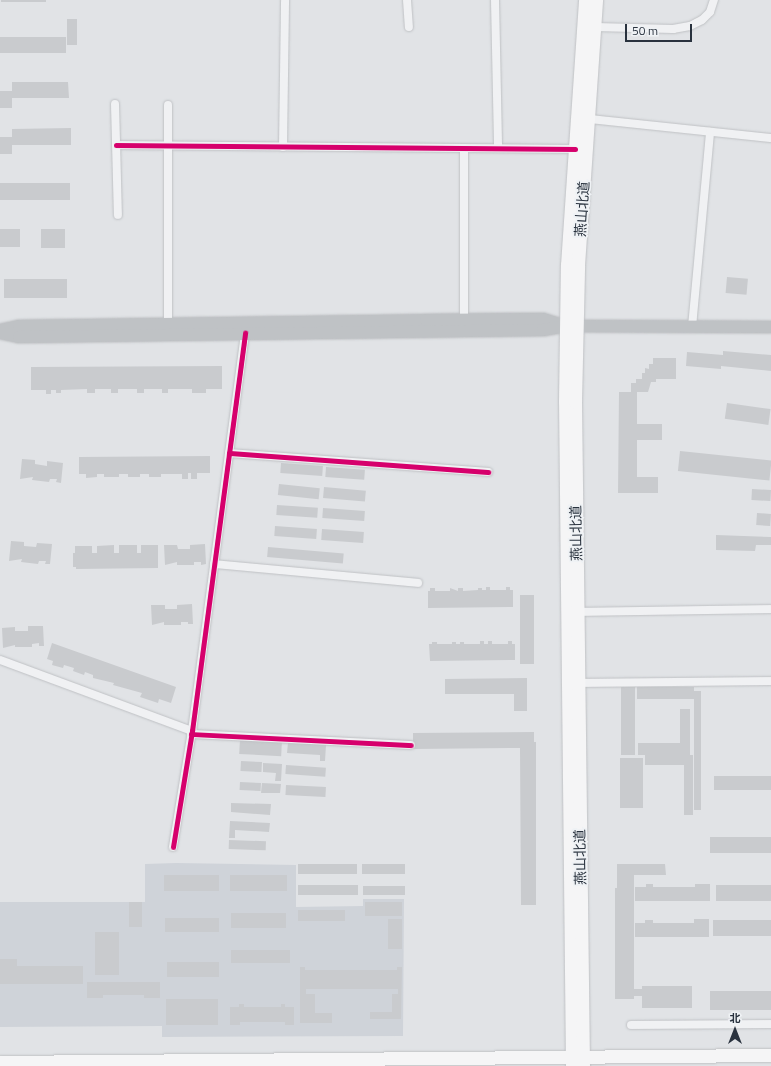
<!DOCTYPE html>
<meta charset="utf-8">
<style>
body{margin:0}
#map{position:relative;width:771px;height:1066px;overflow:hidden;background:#e1e3e6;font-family:"Titillium Web","Noto Sans SC",sans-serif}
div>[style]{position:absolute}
.built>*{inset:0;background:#cfd3d9}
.building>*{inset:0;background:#c9cbce;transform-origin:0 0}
.roads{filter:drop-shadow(0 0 1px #bfc1c4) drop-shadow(0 0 1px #bfc1c4)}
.minor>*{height:8px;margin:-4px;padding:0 4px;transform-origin:4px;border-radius:4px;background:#f0f1f3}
.secondary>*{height:12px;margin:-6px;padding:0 6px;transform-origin:6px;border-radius:6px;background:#bfc2c5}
.primary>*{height:13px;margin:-6.5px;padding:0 6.5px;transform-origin:6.5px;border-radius:6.5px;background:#f5f5f6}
.cycleway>*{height:5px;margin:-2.5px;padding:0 2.5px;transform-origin:2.5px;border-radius:2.5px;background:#d6006c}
span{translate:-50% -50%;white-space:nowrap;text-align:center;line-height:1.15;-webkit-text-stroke:3.5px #eff2f5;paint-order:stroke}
.street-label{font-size:14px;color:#29323e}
.north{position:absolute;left:715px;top:1010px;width:40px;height:40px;-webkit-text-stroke:3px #eff2f5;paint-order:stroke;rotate:0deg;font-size:11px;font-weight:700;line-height:16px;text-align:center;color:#29323e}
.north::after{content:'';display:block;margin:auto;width:14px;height:18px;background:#29323e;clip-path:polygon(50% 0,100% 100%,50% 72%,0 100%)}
.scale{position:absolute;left:625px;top:24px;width:67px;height:18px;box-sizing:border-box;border:2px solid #29323e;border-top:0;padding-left:5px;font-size:12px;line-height:14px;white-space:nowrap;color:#29323e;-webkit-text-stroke:3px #eff2f5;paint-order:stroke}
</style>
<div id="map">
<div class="built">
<i style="clip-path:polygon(176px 863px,296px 865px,296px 907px,363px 906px,363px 899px,404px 899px,403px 1036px,162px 1037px,162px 1026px,0 1027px,0 902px,145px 902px,145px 864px)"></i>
</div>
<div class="building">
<i style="left:1px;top:0;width:45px;height:2px"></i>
<i style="left:67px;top:19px;width:10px;height:26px"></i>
<i style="left:0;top:37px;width:66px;height:16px"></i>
<i style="clip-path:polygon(12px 82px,68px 82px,69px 98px,12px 98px,12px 108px,0 108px,0 91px,12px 91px)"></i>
<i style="clip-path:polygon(71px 128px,71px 145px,12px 145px,12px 154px,0 154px,0 137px,12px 137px,12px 129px)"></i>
<i style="left:0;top:183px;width:70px;height:17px"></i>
<i style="left:0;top:229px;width:20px;height:18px"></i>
<i style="left:41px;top:229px;width:24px;height:19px"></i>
<i style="left:727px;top:277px;width:21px;height:16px;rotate:5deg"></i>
<i style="left:4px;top:279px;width:63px;height:19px"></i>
<i style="clip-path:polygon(723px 351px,771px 355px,771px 371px,721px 366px,721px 369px,686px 366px,687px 352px,723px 355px)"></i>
<i style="clip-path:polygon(653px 358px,676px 358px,676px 379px,656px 379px,656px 382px,651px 382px,648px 392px,637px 392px,637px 424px,662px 424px,662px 440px,637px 440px,637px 477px,658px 477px,658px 493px,618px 493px,619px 392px,631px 392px,631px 383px,636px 383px,636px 379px,642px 379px,642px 373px,645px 373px,645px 368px,649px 369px,649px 364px,653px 364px)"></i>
<i style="clip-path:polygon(222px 366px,222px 389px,206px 389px,206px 393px,192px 393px,192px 389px,168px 389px,168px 393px,162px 393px,162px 389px,144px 389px,144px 393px,137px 393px,137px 389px,118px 389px,118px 393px,111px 393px,111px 389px,95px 389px,95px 393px,87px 393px,87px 389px,61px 390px,61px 393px,56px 393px,56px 390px,51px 390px,51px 394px,46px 394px,46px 390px,31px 390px,31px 367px)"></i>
<i style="left:727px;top:403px;width:44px;height:16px;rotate:8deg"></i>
<i style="left:680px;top:451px;width:92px;height:20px;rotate:6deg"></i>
<i style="clip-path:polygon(210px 456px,210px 473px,197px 473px,197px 479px,191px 479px,191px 473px,188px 473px,188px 479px,182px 479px,182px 474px,161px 474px,161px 477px,149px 477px,149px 474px,140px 474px,140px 477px,128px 477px,128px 474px,119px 474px,119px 477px,104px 477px,104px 474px,97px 474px,97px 477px,86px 478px,86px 474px,79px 474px,79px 457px)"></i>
<i style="clip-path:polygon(22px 459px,35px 460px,35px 464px,47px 466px,47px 461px,63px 463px,61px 483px,56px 482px,57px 479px,50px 479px,49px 482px,32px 480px,33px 477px,20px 479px)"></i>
<i style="left:281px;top:463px;width:42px;height:10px;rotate:4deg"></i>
<i style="left:326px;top:467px;width:39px;height:10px;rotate:4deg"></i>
<i style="left:279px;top:484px;width:41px;height:11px;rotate:6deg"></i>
<i style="left:324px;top:487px;width:42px;height:11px;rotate:5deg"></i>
<i style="left:752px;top:489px;width:19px;height:11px;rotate:3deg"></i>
<i style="left:277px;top:505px;width:41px;height:10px;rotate:4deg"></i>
<i style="left:323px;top:508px;width:42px;height:10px;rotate:4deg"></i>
<i style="left:757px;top:513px;width:14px;height:12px;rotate:4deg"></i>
<i style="left:275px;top:526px;width:42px;height:10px;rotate:4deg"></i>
<i style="left:322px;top:529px;width:42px;height:11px;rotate:4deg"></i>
<i style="clip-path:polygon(716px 535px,771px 537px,771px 545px,756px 545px,755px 551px,716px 550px)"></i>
<i style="clip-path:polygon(11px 541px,24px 542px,24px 546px,36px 547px,37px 543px,52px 544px,50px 564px,45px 564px,46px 561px,39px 561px,38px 564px,21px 562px,22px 559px,9px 561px)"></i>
<i style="clip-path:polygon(205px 544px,206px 564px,201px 565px,201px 562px,194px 562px,194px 565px,177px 565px,177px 562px,165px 565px,164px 545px,177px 545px,178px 549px,190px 549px,190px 545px)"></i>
<i style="clip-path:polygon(114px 545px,114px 553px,119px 553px,119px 545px,137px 545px,137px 553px,141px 553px,141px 545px,158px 545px,158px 568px,76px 569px,76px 567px,73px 567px,73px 553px,75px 553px,75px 546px,92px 546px,92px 553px,97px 553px,97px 546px)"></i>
<i style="left:268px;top:547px;width:76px;height:10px;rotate:5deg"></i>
<i style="clip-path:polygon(486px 587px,490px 587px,490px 590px,506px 590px,506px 587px,510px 587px,510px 590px,513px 590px,513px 607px,428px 608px,428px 591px,430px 591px,430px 588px,435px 588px,435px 591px,450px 591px,450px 588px,458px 591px,458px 588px,463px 588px,463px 591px,478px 590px,478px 588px,482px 588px,482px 590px,486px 590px)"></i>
<i style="left:520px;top:595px;width:14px;height:69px"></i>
<i style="clip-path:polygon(192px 604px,193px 624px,188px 624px,188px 622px,181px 622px,181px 625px,164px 625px,164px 622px,152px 625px,151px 605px,165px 605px,165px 609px,177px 609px,177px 605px)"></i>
<i style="clip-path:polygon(28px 626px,43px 626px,44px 646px,39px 646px,39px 643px,32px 644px,32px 647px,15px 647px,15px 645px,3px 648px,2px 628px,15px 627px,15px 631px,28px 631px)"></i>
<i style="clip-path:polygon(480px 641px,484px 641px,484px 644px,488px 644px,488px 641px,492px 641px,492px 644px,508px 644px,508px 641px,512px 641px,512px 644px,515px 644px,515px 660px,430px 661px,429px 644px,432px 644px,432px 642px,437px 642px,437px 644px,452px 644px,452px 642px,456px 642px,456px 644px,460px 644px,460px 642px,464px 642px,464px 644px,480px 644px)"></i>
<i style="clip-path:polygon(52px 643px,176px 687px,171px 703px,159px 699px,158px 703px,140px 697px,142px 693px,113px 685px,114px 683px,93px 678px,93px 675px,85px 672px,84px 675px,73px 671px,74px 668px,64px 665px,63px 668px,52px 665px,53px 661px,47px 659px)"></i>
<i style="clip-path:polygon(527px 678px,527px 711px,514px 711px,514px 694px,445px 694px,445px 679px)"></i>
<i style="left:621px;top:687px;width:14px;height:68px"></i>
<i style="clip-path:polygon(637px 687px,694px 687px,694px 691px,701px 691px,701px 810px,694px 810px,694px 699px,637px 699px)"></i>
<i style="clip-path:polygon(680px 709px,690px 709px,690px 755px,693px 755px,693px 815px,684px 815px,684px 765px,645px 765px,645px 755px,638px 755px,638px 743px,680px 743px)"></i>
<i style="clip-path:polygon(534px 732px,534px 742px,536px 742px,536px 905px,521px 905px,520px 748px,413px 749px,413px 733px)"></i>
<i style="left:240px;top:739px;width:42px;height:15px;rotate:3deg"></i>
<i style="clip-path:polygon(288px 743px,326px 745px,325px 761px,320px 761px,320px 755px,287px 753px)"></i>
<i style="left:620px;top:758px;width:23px;height:50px"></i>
<i style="left:241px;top:761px;width:21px;height:10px;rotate:3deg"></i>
<i style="clip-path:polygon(263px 763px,282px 764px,281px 781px,275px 781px,276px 773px,263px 772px)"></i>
<i style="left:286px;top:765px;width:40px;height:9px;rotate:4deg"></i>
<i style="left:771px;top:776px;width:14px;height:57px;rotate:90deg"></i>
<i style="left:240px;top:782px;width:21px;height:8px;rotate:3deg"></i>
<i style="clip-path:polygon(262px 783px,281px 784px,280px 793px,261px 793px)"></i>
<i style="left:286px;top:785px;width:40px;height:10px;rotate:3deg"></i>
<i style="clip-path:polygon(231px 803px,271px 804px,270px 815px,231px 812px)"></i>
<i style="clip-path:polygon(230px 821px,270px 823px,269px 832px,235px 830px,235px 838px,229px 838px)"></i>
<i style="left:710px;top:837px;width:61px;height:16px"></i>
<i style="left:229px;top:840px;width:37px;height:9px;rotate:2deg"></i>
<i style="left:298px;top:864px;width:59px;height:10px"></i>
<i style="left:362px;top:864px;width:43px;height:10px"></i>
<i style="clip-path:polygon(617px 864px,665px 864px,666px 875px,634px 875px,634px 989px,642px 989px,642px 986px,692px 986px,692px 1008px,642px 1008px,642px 996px,634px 996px,634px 999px,615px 999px,615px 888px,617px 888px)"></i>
<i style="left:164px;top:875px;width:55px;height:16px"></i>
<i style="left:230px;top:875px;width:57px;height:16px"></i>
<i style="clip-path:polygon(646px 884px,653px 884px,653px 887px,695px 887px,695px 884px,710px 884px,710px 901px,635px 901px,635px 887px,646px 887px)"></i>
<i style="left:298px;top:885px;width:60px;height:10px"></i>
<i style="left:716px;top:885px;width:55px;height:16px"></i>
<i style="left:363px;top:886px;width:42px;height:9px"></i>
<i style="left:129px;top:902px;width:13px;height:25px"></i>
<i style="left:365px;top:902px;width:37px;height:14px"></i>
<i style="left:298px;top:910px;width:47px;height:11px"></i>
<i style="left:231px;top:913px;width:55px;height:15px"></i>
<i style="left:165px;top:918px;width:54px;height:14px"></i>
<i style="left:388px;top:919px;width:14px;height:30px"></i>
<i style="clip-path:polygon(694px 919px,709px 919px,709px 937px,635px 937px,635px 923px,645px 923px,645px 920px,653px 920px,653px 923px,694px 923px)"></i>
<i style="left:713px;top:920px;width:58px;height:16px"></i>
<i style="left:95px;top:932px;width:24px;height:43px"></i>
<i style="left:231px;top:950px;width:59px;height:13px"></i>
<i style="clip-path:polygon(0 959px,17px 959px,17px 966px,83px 966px,83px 984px,0 984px)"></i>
<i style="left:167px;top:962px;width:52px;height:15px"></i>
<i style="clip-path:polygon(300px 967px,305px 967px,305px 970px,397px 970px,397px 967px,402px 967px,401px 1019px,370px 1019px,370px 1012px,392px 1012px,392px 994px,398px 994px,398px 989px,306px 989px,306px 994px,315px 994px,315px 1013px,332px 1013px,332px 1023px,300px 1023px)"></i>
<i style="clip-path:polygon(87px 982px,160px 982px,160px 998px,144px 998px,144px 995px,103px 995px,103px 998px,87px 998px)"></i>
<i style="left:710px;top:991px;width:61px;height:19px"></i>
<i style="left:166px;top:999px;width:52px;height:26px"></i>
<i style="clip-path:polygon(239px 1004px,244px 1004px,244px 1007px,281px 1007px,281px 1004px,285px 1004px,285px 1007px,294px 1007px,294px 1025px,285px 1025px,285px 1022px,240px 1022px,240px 1025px,230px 1025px,230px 1007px,239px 1007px)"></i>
</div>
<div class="roads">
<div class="minor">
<i style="left:407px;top:0;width:27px;rotate:86deg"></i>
<i style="left:495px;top:0;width:148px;rotate:88.8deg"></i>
<i style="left:595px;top:27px;width:78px;rotate:1.5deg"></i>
<i style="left:673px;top:29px;width:17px;rotate:-10deg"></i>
<i style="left:690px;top:26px;width:13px;rotate:-27deg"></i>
<i style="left:702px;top:20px;width:11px;rotate:-45deg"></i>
<i style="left:710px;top:12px;width:13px;rotate:-72deg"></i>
<i style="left:115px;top:104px;width:111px;rotate:88.5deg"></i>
<i style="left:589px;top:119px;width:183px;rotate:6deg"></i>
<i style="left:116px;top:145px;width:459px;rotate:0.5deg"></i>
<i style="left:283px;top:147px;width:147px;rotate:-89.2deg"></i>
<i style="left:464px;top:319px;width:171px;rotate:-90deg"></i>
<i style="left:168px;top:323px;width:218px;rotate:-90deg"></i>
<i style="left:692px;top:327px;width:196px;rotate:-84.7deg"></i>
<i style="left:229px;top:453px;width:260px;rotate:4.2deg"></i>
<i style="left:214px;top:564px;width:205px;rotate:5.3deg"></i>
<i style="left:577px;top:612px;width:194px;rotate:-0.9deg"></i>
<i style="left:0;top:660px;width:205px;rotate:20.3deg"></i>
<i style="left:578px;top:683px;width:193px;rotate:-0.6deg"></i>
<i style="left:191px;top:734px;width:220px;rotate:2.9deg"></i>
<i style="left:173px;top:847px;width:118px;rotate:-80.7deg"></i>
<i style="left:192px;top:731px;width:402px;rotate:-82.4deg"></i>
<i style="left:631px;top:1025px;width:140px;rotate:-0.4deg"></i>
</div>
<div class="secondary">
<i style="left:0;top:330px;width:19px;rotate:-12deg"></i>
<i style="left:19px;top:326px;width:407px;rotate:-0.8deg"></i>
<i style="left:426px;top:320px;width:117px;rotate:-0.5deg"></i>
<i style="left:543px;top:319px;width:21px;rotate:17deg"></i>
<i style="left:0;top:333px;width:19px;rotate:12deg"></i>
<i style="left:19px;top:337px;width:524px;rotate:-0.77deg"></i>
<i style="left:543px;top:330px;width:23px;rotate:-10deg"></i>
<i style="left:566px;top:326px;width:205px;rotate:0.3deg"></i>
</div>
<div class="primary">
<i style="left:0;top:1062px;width:771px;rotate:-0.52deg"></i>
<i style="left:572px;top:1066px;width:664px;rotate:-90.6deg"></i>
<i style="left:565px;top:402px;width:137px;rotate:-89.2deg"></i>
<i style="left:567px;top:265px;width:266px;rotate:-86.1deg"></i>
<i style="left:583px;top:1066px;width:664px;rotate:-90.69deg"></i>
<i style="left:575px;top:402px;width:137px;rotate:-88.7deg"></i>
<i style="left:578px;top:265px;width:266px;rotate:-86.1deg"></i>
</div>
</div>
<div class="cycleway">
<i style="left:116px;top:145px;width:459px;rotate:0.5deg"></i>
<i style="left:229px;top:453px;width:260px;rotate:4.2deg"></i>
<i style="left:191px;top:734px;width:220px;rotate:2.9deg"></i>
<i style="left:173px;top:847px;width:118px;rotate:-80.7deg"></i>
<i style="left:192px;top:731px;width:402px;rotate:-82.4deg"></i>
</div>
<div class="street-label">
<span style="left:582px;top:209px;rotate:-86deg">燕山北道</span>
<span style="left:576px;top:533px;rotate:-91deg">燕山北道</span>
<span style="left:580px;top:857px;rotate:-91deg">燕山北道</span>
</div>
<div class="north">北</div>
<div class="scale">50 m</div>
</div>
